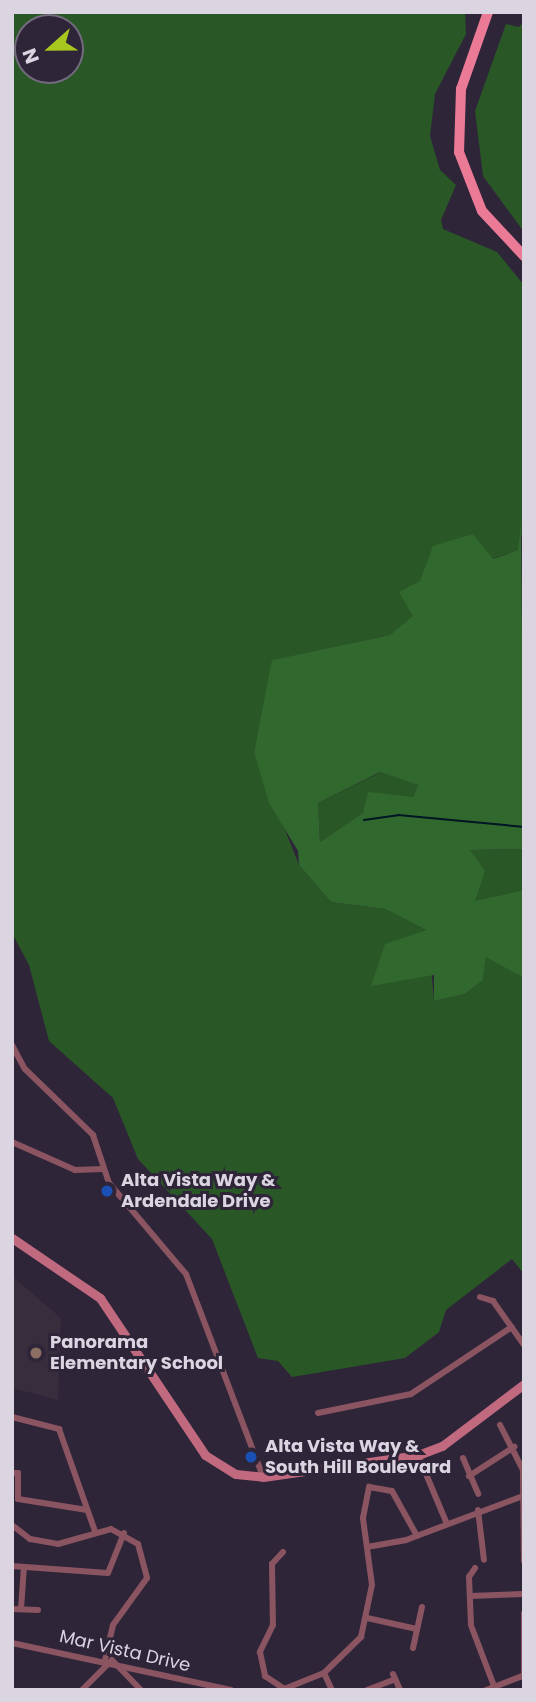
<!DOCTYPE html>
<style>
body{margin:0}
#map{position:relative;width:536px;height:1702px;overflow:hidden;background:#2e2539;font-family:Poppins,sans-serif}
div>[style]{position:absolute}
.education>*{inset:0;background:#382d3c}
.green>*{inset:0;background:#295826}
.forest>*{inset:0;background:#31682d}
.stream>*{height:2px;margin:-1px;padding:0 1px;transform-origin:1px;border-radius:1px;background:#001624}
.street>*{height:6px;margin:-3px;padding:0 3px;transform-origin:3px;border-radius:3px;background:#8b5461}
.secondary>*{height:9px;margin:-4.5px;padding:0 4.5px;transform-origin:4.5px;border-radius:4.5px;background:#c16a7f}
.primary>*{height:10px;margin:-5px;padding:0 5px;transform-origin:5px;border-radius:5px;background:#eb7a97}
.dots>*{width:19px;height:19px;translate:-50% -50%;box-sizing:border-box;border:4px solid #2e2539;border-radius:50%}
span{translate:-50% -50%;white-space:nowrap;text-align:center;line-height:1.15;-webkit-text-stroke:6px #2e2539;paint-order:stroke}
.poi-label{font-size:18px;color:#dbd5e2;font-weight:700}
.left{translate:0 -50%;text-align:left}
.street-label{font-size:18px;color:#dbd5e2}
.frame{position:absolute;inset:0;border:14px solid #dbd5e2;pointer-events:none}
.north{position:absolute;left:14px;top:14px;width:70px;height:70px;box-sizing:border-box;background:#2e2539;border:2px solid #736b7d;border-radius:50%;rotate:249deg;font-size:19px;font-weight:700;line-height:28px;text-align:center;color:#dbd5e2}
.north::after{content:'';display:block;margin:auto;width:24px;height:32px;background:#a7c71e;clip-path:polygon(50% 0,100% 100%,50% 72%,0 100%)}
</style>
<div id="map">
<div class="education">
<i style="clip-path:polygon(12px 1276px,61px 1318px,58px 1400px,12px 1388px)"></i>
</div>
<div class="green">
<i style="clip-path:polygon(evenodd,12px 12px,465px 12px,466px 34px,435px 94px,430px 136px,440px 170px,456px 185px,441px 220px,443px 229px,497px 252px,524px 285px,524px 525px,518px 550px,492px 559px,390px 635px,273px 660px,254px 752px,299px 865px,331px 902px,385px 909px,428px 930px,434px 1001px,465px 994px,483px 980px,486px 956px,524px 978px,524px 1274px,512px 1259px,446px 1310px,439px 1332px,405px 1358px,292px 1377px,278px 1361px,258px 1358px,212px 1239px,138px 1159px,113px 1098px,49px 1041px,29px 965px,12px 933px,12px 12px,28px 28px,70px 28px,70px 70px,28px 70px,28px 28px)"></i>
<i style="clip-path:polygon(524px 21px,524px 232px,483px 176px,475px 111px,506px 24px,519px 27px)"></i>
<i style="clip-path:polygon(381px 772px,418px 785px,413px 797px,364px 813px,320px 842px,318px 803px)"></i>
<i style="clip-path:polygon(524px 849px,524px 890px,474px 902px,470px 850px)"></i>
</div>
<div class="forest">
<i style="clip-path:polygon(evenodd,521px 525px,524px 849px,470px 850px,485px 871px,475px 901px,524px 890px,524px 978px,486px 957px,483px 980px,465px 994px,434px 1001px,434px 975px,371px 986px,385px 944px,427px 930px,385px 909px,331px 902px,299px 865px,298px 851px,269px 803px,254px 752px,272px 660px,390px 635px,413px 616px,399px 592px,420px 581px,433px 546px,473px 534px,493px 559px,518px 550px,521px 525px,380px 772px,418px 785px,413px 797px,368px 792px,363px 813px,320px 842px,318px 803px,380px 772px)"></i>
</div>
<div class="stream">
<i style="left:364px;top:820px;width:34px;rotate:-8deg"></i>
<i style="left:398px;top:815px;width:127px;rotate:5.4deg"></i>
</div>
<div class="street">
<i style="left:12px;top:1045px;width:27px;rotate:62deg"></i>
<i style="left:25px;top:1069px;width:95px;rotate:44.1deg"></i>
<i style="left:93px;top:1135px;width:51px;rotate:71.6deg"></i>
<i style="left:109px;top:1183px;width:119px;rotate:49.8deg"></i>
<i style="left:186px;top:1274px;width:217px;rotate:69.2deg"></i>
<i style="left:12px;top:1142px;width:69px;rotate:24deg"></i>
<i style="left:75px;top:1170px;width:28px;rotate:-2deg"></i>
<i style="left:480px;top:1297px;width:14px;rotate:17deg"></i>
<i style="left:493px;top:1301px;width:54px;rotate:54.8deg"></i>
<i style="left:318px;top:1413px;width:95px;rotate:-11.5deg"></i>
<i style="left:411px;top:1394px;width:121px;rotate:-33.6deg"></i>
<i style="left:12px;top:1417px;width:49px;rotate:14.3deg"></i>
<i style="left:59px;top:1429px;width:108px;rotate:70.6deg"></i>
<i style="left:500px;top:1425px;width:51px;rotate:62.9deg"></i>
<i style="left:523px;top:1470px;width:91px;rotate:89.4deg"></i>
<i style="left:418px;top:1455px;width:75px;rotate:67.2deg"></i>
<i style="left:463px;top:1458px;width:39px;rotate:67deg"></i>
<i style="left:12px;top:1473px;width:6px"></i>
<i style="left:18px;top:1473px;width:26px;rotate:90deg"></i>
<i style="left:18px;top:1499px;width:70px;rotate:9.1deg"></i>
<i style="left:469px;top:1476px;width:54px;rotate:-32.8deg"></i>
<i style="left:478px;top:1510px;width:50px;rotate:83.2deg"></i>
<i style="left:12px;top:1525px;width:23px;rotate:38deg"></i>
<i style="left:30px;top:1539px;width:28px;rotate:10deg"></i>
<i style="left:58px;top:1544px;width:55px;rotate:-15.8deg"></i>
<i style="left:111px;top:1529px;width:31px;rotate:29deg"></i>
<i style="left:138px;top:1544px;width:35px;rotate:75deg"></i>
<i style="left:147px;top:1578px;width:58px;rotate:125.9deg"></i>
<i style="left:113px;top:1625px;width:35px;rotate:103deg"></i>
<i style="left:367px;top:1547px;width:40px;rotate:-10deg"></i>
<i style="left:406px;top:1540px;width:125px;rotate:-20.6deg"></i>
<i style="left:283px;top:1552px;width:16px;rotate:133deg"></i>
<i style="left:272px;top:1564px;width:61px;rotate:89.1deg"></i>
<i style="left:273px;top:1625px;width:30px;rotate:116deg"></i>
<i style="left:260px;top:1652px;width:25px;rotate:78deg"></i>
<i style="left:265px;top:1676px;width:23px;rotate:34deg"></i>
<i style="left:284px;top:1689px;width:43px;rotate:-21.8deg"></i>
<i style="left:324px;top:1673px;width:52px;rotate:-44.2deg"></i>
<i style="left:361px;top:1637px;width:53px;rotate:-78.1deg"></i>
<i style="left:372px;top:1585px;width:68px;rotate:-97.7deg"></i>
<i style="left:363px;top:1518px;width:32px;rotate:-79deg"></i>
<i style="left:369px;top:1487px;width:23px;rotate:10deg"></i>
<i style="left:392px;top:1491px;width:51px;rotate:60.9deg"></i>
<i style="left:12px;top:1566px;width:96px;rotate:4.2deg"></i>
<i style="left:108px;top:1573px;width:43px;rotate:-68.2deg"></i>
<i style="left:470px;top:1596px;width:54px;rotate:-2.1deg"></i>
<i style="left:12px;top:1609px;width:26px;rotate:2deg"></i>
<i style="left:21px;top:1609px;width:39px;rotate:-86deg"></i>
<i style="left:524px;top:1613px;width:65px;rotate:90deg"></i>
<i style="left:367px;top:1618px;width:51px;rotate:12.4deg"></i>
<i style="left:471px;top:1625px;width:48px;rotate:-92.4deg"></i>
<i style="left:469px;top:1577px;width:11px;rotate:-56deg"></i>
<i style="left:472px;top:1628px;width:62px;rotate:69.2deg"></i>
<i style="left:12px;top:1643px;width:224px;rotate:12.1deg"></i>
<i style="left:413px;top:1648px;width:42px;rotate:-77.6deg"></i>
<i style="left:324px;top:1673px;width:19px;rotate:65deg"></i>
<i style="left:393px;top:1674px;width:17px;rotate:66deg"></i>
<i style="left:82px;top:1690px;width:42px;rotate:-45deg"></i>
<i style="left:112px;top:1660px;width:42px;rotate:46deg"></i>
<i style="left:367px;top:1690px;width:30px;rotate:-21deg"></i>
<i style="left:486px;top:1690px;width:40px;rotate:-21deg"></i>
</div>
<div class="secondary">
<i style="left:12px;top:1238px;width:107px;rotate:34.3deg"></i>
<i style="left:100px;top:1298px;width:189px;rotate:56.2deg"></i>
<i style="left:205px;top:1455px;width:36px;rotate:32deg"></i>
<i style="left:236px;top:1474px;width:27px;rotate:6deg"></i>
<i style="left:263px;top:1477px;width:157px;rotate:-8.1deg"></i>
<i style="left:418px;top:1455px;width:26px;rotate:-21deg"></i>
<i style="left:442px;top:1446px;width:103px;rotate:-37.1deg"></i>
</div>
<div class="primary">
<i style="left:488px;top:12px;width:82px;rotate:109.3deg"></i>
<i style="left:461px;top:89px;width:63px;rotate:91.8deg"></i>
<i style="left:459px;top:152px;width:63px;rotate:68.7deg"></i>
<i style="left:482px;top:211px;width:62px;rotate:47deg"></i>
</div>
<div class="dots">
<i style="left:107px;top:1191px;background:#1a4fb4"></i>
<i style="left:36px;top:1353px;background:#8d6e63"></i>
<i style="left:251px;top:1457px;background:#1a4fb4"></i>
</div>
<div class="poi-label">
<span class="left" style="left:121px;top:1191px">Alta Vista Way &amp;<br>Ardendale Drive</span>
<span class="left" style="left:50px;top:1353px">Panorama<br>Elementary School</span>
<span class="left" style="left:265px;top:1457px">Alta Vista Way &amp;<br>South Hill Boulevard</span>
</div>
<div class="street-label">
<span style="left:125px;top:1651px;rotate:13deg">Mar Vista Drive</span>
</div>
<div class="frame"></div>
<div class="north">N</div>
</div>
